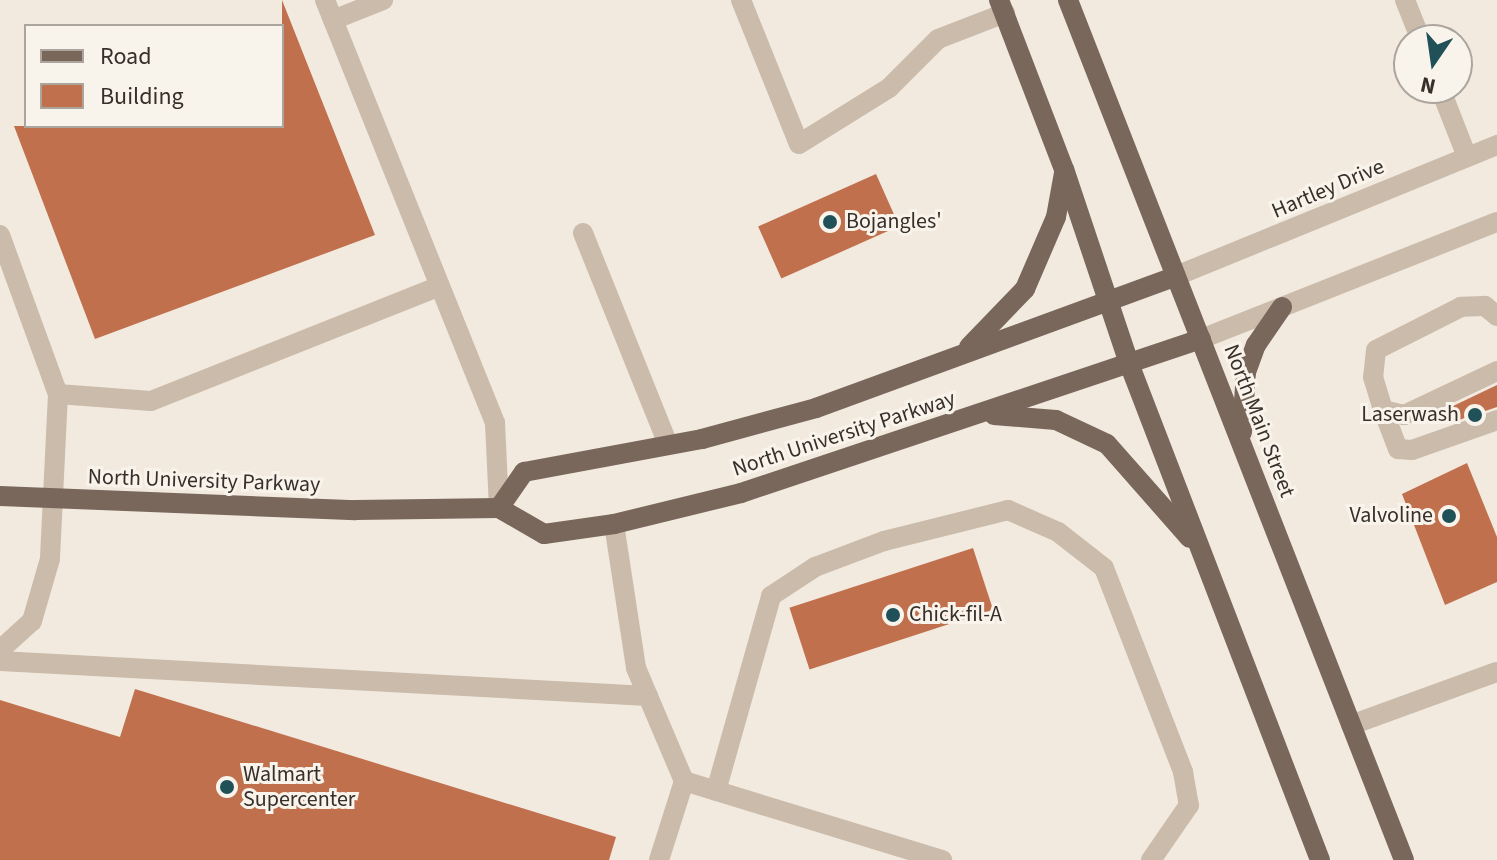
<!DOCTYPE html>
<style>
body{margin:0}
#map{position:relative;width:1497px;height:860px;overflow:hidden;background:#f2eadf;font-family:"Source Sans 3",sans-serif}
div>[style]{position:absolute}
.building>*{inset:0;background:#c1704e;transform-origin:0 0}
.minor>*{height:20px;margin:-10px;padding:0 10px;transform-origin:10px;border-radius:10px;background:#cabbab}
.major>*{height:20px;margin:-10px;padding:0 10px;transform-origin:10px;border-radius:10px;background:#79675c}
.dots>*{width:22px;height:22px;translate:-50% -50%;box-sizing:border-box;border:4px solid #f9f4eb;border-radius:50%}
span{translate:-50% -50%;white-space:nowrap;text-align:center;line-height:1.15;-webkit-text-stroke:6px #f9f4eb;paint-order:stroke}
.street-label{font-size:22px;color:#382f2a}
.poi-label{font-size:22px;color:#382f2a}
.left{translate:0 -50%;text-align:left}
.right{translate:-100% -50%;text-align:right}
.legend{position:absolute;left:24px;top:24px;width:260px;height:104px;box-sizing:border-box;background:#f9f4eb;border:2px solid #aca59e;margin:0;padding:10px 14px;list-style:none;font-size:24px;color:#382f2a}
.legend li{display:flex;align-items:center;gap:16px;height:40px}
.legend b{width:40px;border:2px solid #aca59e}
.north{position:absolute;left:1393px;top:24px;width:80px;height:80px;box-sizing:border-box;background:#f9f4eb;border:2px solid #aca59e;border-radius:50%;rotate:193deg;font-size:22px;font-weight:700;line-height:32px;text-align:center;color:#382f2a}
.north::after{content:'';display:block;margin:auto;width:28px;height:36px;background:#215158;clip-path:polygon(50% 0,100% 100%,50% 72%,0 100%)}
</style>
<div id="map">
<div class="building">
<i style="clip-path:polygon(282px 0,375px 235px,95px 339px,14px 126px,282px 126px)"></i>
<i style="left:876px;top:174px;width:57px;height:129px;rotate:66deg"></i>
<i style="clip-path:polygon(1497px 385px,1497px 407px,1456px 421px,1451px 407px)"></i>
<i style="clip-path:polygon(1467px 463px,1497px 537px,1497px 582px,1445px 605px,1402px 494px)"></i>
<i style="left:973px;top:548px;width:65px;height:193px;rotate:72deg"></i>
<i style="clip-path:polygon(135px 689px,616px 837px,609px 860px,0 860px,0 700px,120px 737px)"></i>
</div>
<div class="minor">
<i style="left:325px;top:0;width:456px;rotate:68.1deg"></i>
<i style="left:495px;top:423px;width:85px;rotate:87.3deg"></i>
<i style="left:741px;top:0;width:155px;rotate:68.1deg"></i>
<i style="left:799px;top:144px;width:106px;rotate:-31.9deg"></i>
<i style="left:889px;top:88px;width:69px;rotate:-45deg"></i>
<i style="left:938px;top:39px;width:72px;rotate:-21.2deg"></i>
<i style="left:1405px;top:0;width:43px;rotate:68.2deg"></i>
<i style="left:333px;top:20px;width:54px;rotate:-21.8deg"></i>
<i style="left:1440px;top:88px;width:74px;rotate:68.6deg"></i>
<i style="left:583px;top:233px;width:227px;rotate:68.1deg"></i>
<i style="left:0;top:235px;width:169px;rotate:70deg"></i>
<i style="left:58px;top:394px;width:165px;rotate:92.8deg"></i>
<i style="left:50px;top:559px;width:65px;rotate:106.2deg"></i>
<i style="left:32px;top:621px;width:43px;rotate:137.8deg"></i>
<i style="left:1176px;top:276px;width:347px;rotate:-22.2deg"></i>
<i style="left:1497px;top:316px;width:16px;rotate:-140deg"></i>
<i style="left:1485px;top:306px;width:24px;rotate:178deg"></i>
<i style="left:1461px;top:307px;width:95px;rotate:153.2deg"></i>
<i style="left:1376px;top:350px;width:27px;rotate:96deg"></i>
<i style="left:1373px;top:377px;width:34px;rotate:73deg"></i>
<i style="left:1383px;top:410px;width:22px;rotate:13deg"></i>
<i style="left:1404px;top:415px;width:103px;rotate:-25.3deg"></i>
<i style="left:1201px;top:339px;width:318px;rotate:-21.6deg"></i>
<i style="left:58px;top:394px;width:93px;rotate:4.3deg"></i>
<i style="left:151px;top:401px;width:308px;rotate:-21.7deg"></i>
<i style="left:1383px;top:410px;width:42px;rotate:69deg"></i>
<i style="left:1398px;top:449px;width:14px;rotate:4deg"></i>
<i style="left:1412px;top:450px;width:90px;rotate:-19.4deg"></i>
<i style="left:614px;top:524px;width:146px;rotate:81.3deg"></i>
<i style="left:636px;top:668px;width:123px;rotate:67deg"></i>
<i style="left:684px;top:781px;width:270px;rotate:17deg"></i>
<i style="left:0;top:661px;width:649px;rotate:3.09deg"></i>
<i style="left:1351px;top:725px;width:155px;rotate:-20deg"></i>
<i style="left:716px;top:791px;width:203px;rotate:-74.2deg"></i>
<i style="left:771px;top:596px;width:53px;rotate:-33.4deg"></i>
<i style="left:815px;top:567px;width:74px;rotate:-20.6deg"></i>
<i style="left:884px;top:541px;width:128px;rotate:-14deg"></i>
<i style="left:1008px;top:510px;width:55px;rotate:23.7deg"></i>
<i style="left:1058px;top:532px;width:58px;rotate:38deg"></i>
<i style="left:1104px;top:568px;width:219px;rotate:68.8deg"></i>
<i style="left:1183px;top:772px;width:34px;rotate:80deg"></i>
<i style="left:1189px;top:805px;width:67px;rotate:124.6deg"></i>
<i style="left:659px;top:860px;width:83px;rotate:-72.4deg"></i>
</div>
<div class="major">
<i style="left:999px;top:0;width:181px;rotate:69deg"></i>
<i style="left:1064px;top:169px;width:208px;rotate:71.5deg"></i>
<i style="left:1130px;top:366px;width:529px;rotate:68.96deg"></i>
<i style="left:1068px;top:0;width:923px;rotate:68.66deg"></i>
<i style="left:969px;top:347px;width:81px;rotate:-46deg"></i>
<i style="left:1025px;top:289px;width:78px;rotate:-66.7deg"></i>
<i style="left:1056px;top:217px;width:45px;rotate:-79.7deg"></i>
<i style="left:994px;top:415px;width:62px;rotate:4.6deg"></i>
<i style="left:1056px;top:420px;width:56px;rotate:25.2deg"></i>
<i style="left:1107px;top:444px;width:125px;rotate:48.6deg"></i>
<i style="left:1242px;top:432px;width:60px;rotate:-86.2deg"></i>
<i style="left:1246px;top:372px;width:29px;rotate:-70deg"></i>
<i style="left:1256px;top:345px;width:46px;rotate:-55.6deg"></i>
<i style="left:0;top:496px;width:356px;rotate:2.3deg"></i>
<i style="left:356px;top:510px;width:143px;rotate:-0.8deg"></i>
<i style="left:499px;top:508px;width:52px;rotate:30deg"></i>
<i style="left:544px;top:534px;width:71px;rotate:-8.1deg"></i>
<i style="left:614px;top:524px;width:131px;rotate:-13.7deg"></i>
<i style="left:741px;top:493px;width:485px;rotate:-18.5deg"></i>
<i style="left:499px;top:508px;width:44px;rotate:-55.2deg"></i>
<i style="left:524px;top:472px;width:181px;rotate:-10.5deg"></i>
<i style="left:702px;top:439px;width:118px;rotate:-15.2deg"></i>
<i style="left:816px;top:408px;width:383px;rotate:-20.1deg"></i>
</div>
<div class="dots">
<i style="left:830px;top:222px;background:#215158"></i>
<i style="left:1475px;top:415px;background:#215158"></i>
<i style="left:1449px;top:516px;background:#215158"></i>
<i style="left:893px;top:615px;background:#215158"></i>
<i style="left:227px;top:787px;background:#215158"></i>
</div>
<div class="street-label">
<span style="left:1328px;top:189px;rotate:-23deg">Hartley Drive</span>
<span style="left:1259px;top:421px;rotate:69deg">North Main Street</span>
<span style="left:844px;top:434px;rotate:-18deg">North University Parkway</span>
<span style="left:204px;top:481px;rotate:2deg">North University Parkway</span>
</div>
<div class="poi-label">
<span class="left" style="left:846px;top:222px">Bojangles'</span>
<span class="right" style="left:1459px;top:415px">Laserwash</span>
<span class="right" style="left:1433px;top:516px">Valvoline</span>
<span class="left" style="left:909px;top:615px">Chick-fil-A</span>
<span class="left" style="left:243px;top:787px">Walmart<br>Supercenter</span>
</div>
<ul class="legend">
<li><b style="height:10px;background:#79675c"></b>Road</li>
<li><b style="height:22px;background:#c1704e"></b>Building</li>
</ul>
<div class="north">N</div>
</div>
